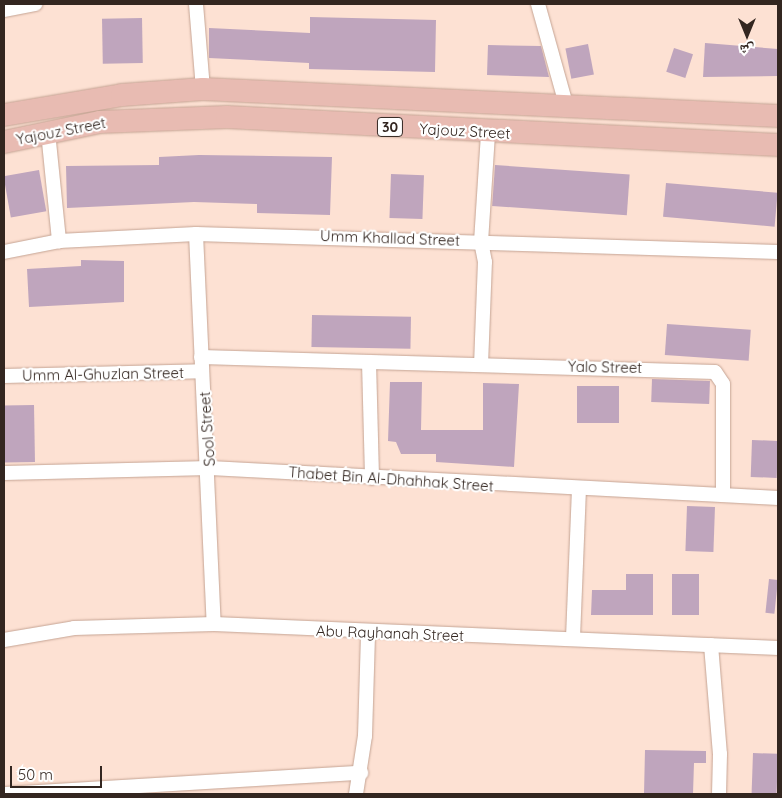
<!DOCTYPE html>
<meta charset="utf-8">
<style>
body{margin:0}
#map{position:relative;width:782px;height:798px;overflow:hidden;background:#fde1d3;font-family:Quicksand,"Noto Naskh Arabic",sans-serif}
div>[style]{position:absolute}
.building>*{inset:0;background:#bfa5bd;transform-origin:0 0}
.roads{filter:drop-shadow(0 0 1px #c5a494) drop-shadow(0 0 1px #c5a494)}
.minor>*{height:14px;margin:-7px;padding:0 7px;transform-origin:7px;border-radius:7px;background:#fff}
.primary>*{height:22px;margin:-11px;padding:0 11px;transform-origin:11px;border-radius:11px;background:#e8bbb2}
span{translate:-50% -50%;white-space:nowrap;text-align:center;line-height:1.15;-webkit-text-stroke:4.5px #fff;paint-order:stroke}
.shield-label span{padding:1px 4px;background:#fff;border:1px solid;border-radius:4px;-webkit-text-stroke-width:0}
.shield-label{font-size:14px;color:#332620;font-weight:700}
.street-label{font-size:15px;color:#332620}
.frame{position:absolute;inset:0;border:5px solid #332620;pointer-events:none}
.north{position:absolute;left:722px;top:10px;width:50px;height:50px;-webkit-text-stroke:4px #fff;paint-order:stroke;rotate:180deg;font-size:14px;font-weight:700;line-height:20px;text-align:center;color:#332620}
.north::after{content:'';display:block;margin:auto;width:18px;height:22px;background:#332620;clip-path:polygon(50% 0,100% 100%,50% 72%,0 100%)}
.scale{position:absolute;left:10px;top:766px;width:92px;height:22px;box-sizing:border-box;border:2px solid #332620;border-top:0;padding-left:6px;font-size:15px;line-height:18px;white-space:nowrap;color:#332620;-webkit-text-stroke:4px #fff;paint-order:stroke}
</style>
<div id="map">
<div class="building">
<i style="clip-path:polygon(310px 17px,436px 20px,435px 72px,309px 69px,309px 63px,209px 58px,209px 28px,310px 33px)"></i>
<i style="left:142px;top:18px;width:45px;height:40px;rotate:89deg"></i>
<i style="clip-path:polygon(705px 43px,778px 49px,778px 76px,703px 77px)"></i>
<i style="left:588px;top:44px;width:31px;height:23px;rotate:79deg"></i>
<i style="clip-path:polygon(488px 45px,541px 46px,549px 77px,487px 75px)"></i>
<i style="left:674px;top:48px;width:20px;height:25px;rotate:18deg"></i>
<i style="clip-path:polygon(199px 155px,332px 157px,330px 215px,257px 213px,257px 204px,194px 202px,67px 208px,66px 166px,159px 165px,159px 157px)"></i>
<i style="left:495px;top:165px;width:135px;height:41px;rotate:4deg"></i>
<i style="left:39px;top:170px;width:42px;height:36px;rotate:80deg"></i>
<i style="left:391px;top:174px;width:33px;height:44px;rotate:2deg"></i>
<i style="left:666px;top:183px;width:112px;height:34px;rotate:5deg"></i>
<i style="clip-path:polygon(81px 260px,124px 261px,124px 302px,29px 307px,27px 269px,81px 266px)"></i>
<i style="left:312px;top:315px;width:99px;height:32px;rotate:1deg"></i>
<i style="left:667px;top:324px;width:84px;height:31px;rotate:4deg"></i>
<i style="left:652px;top:379px;width:58px;height:23px;rotate:2deg"></i>
<i style="clip-path:polygon(390px 382px,422px 382px,421px 430px,483px 430px,483px 383px,519px 384px,514px 467px,436px 462px,436px 454px,401px 454px,396px 442px,388px 441px)"></i>
<i style="left:577px;top:386px;width:42px;height:37px"></i>
<i style="left:34px;top:405px;width:57px;height:30px;rotate:89deg"></i>
<i style="left:752px;top:440px;width:26px;height:37px;rotate:2deg"></i>
<i style="left:687px;top:506px;width:28px;height:45px;rotate:2deg"></i>
<i style="clip-path:polygon(626px 574px,653px 574px,653px 615px,591px 615px,592px 590px,626px 590px)"></i>
<i style="left:672px;top:574px;width:27px;height:41px"></i>
<i style="left:769px;top:579px;width:9px;height:34px;rotate:6deg"></i>
<i style="clip-path:polygon(645px 750px,706px 751px,706px 763px,694px 763px,693px 794px,644px 794px)"></i>
<i style="left:753px;top:753px;width:25px;height:41px;rotate:2deg"></i>
</div>
<div class="roads">
<div class="minor">
<i style="left:196px;top:4px;width:85px;rotate:85.3deg"></i>
<i style="left:538px;top:4px;width:108px;rotate:74.4deg"></i>
<i style="left:4px;top:10px;width:32px;rotate:-11deg"></i>
<i style="left:48px;top:132px;width:110px;rotate:84.2deg"></i>
<i style="left:196px;top:234px;width:390px;rotate:87.4deg"></i>
<i style="left:4px;top:252px;width:56px;rotate:-11.3deg"></i>
<i style="left:59px;top:241px;width:137px;rotate:-2.9deg"></i>
<i style="left:196px;top:234px;width:582px;rotate:1.77deg"></i>
<i style="left:201px;top:357px;width:514px;rotate:1.67deg"></i>
<i style="left:715px;top:372px;width:14px;rotate:56deg"></i>
<i style="left:723px;top:384px;width:109px;rotate:90deg"></i>
<i style="left:369px;top:362px;width:116px;rotate:88.5deg"></i>
<i style="left:481px;top:365px;width:103px;rotate:-87.8deg"></i>
<i style="left:485px;top:262px;width:20px;rotate:-101deg"></i>
<i style="left:481px;top:242px;width:109px;rotate:-86.3deg"></i>
<i style="left:4px;top:376px;width:198px;rotate:-1.4deg"></i>
<i style="left:4px;top:473px;width:206px;rotate:-1.4deg"></i>
<i style="left:210px;top:468px;width:569px;rotate:3.02deg"></i>
<i style="left:573px;top:638px;width:147px;rotate:-87.7deg"></i>
<i style="left:4px;top:640px;width:71px;rotate:-9.7deg"></i>
<i style="left:74px;top:628px;width:140px;rotate:-1.6deg"></i>
<i style="left:214px;top:624px;width:565px;rotate:2.44deg"></i>
<i style="left:711px;top:645px;width:109px;rotate:85.3deg"></i>
<i style="left:720px;top:754px;width:40px;rotate:91.4deg"></i>
<i style="left:4px;top:794px;width:358px;rotate:-3.4deg"></i>
<i style="left:356px;top:794px;width:59px;rotate:-81.2deg"></i>
<i style="left:365px;top:736px;width:103px;rotate:-88.3deg"></i>
</div>
<div class="primary">
<i style="left:4px;top:115px;width:120px;rotate:-9.6deg"></i>
<i style="left:122px;top:95px;width:81px;rotate:-4.2deg"></i>
<i style="left:203px;top:89px;width:576px;rotate:2.69deg"></i>
<i style="left:4px;top:142px;width:98px;rotate:-11.8deg"></i>
<i style="left:100px;top:122px;width:127px;rotate:-2.3deg"></i>
<i style="left:227px;top:117px;width:552px;rotate:2.91deg"></i>
</div>
</div>
<div class="shield-label">
<span style="left:390px;top:127px">30</span>
</div>
<div class="street-label">
<span style="left:61px;top:131px;rotate:-11deg">Yajouz Street</span>
<span style="left:465px;top:131px;rotate:3deg">Yajouz Street</span>
<span style="left:390px;top:238px;rotate:2deg">Umm Khallad Street</span>
<span style="left:605px;top:367px;rotate:1deg">Yalo Street</span>
<span style="left:103px;top:374px;rotate:-1deg">Umm Al-Ghuzlan Street</span>
<span style="left:207px;top:429px;rotate:-94deg">Sool Street</span>
<span style="left:391px;top:479px;rotate:4deg">Thabet Bin Al-Dhahhak Street</span>
<span style="left:390px;top:633px;rotate:2deg">Abu Rayhanah Street</span>
</div>
<div class="frame"></div>
<div class="north">ش</div>
<div class="scale">50 m</div>
</div>
